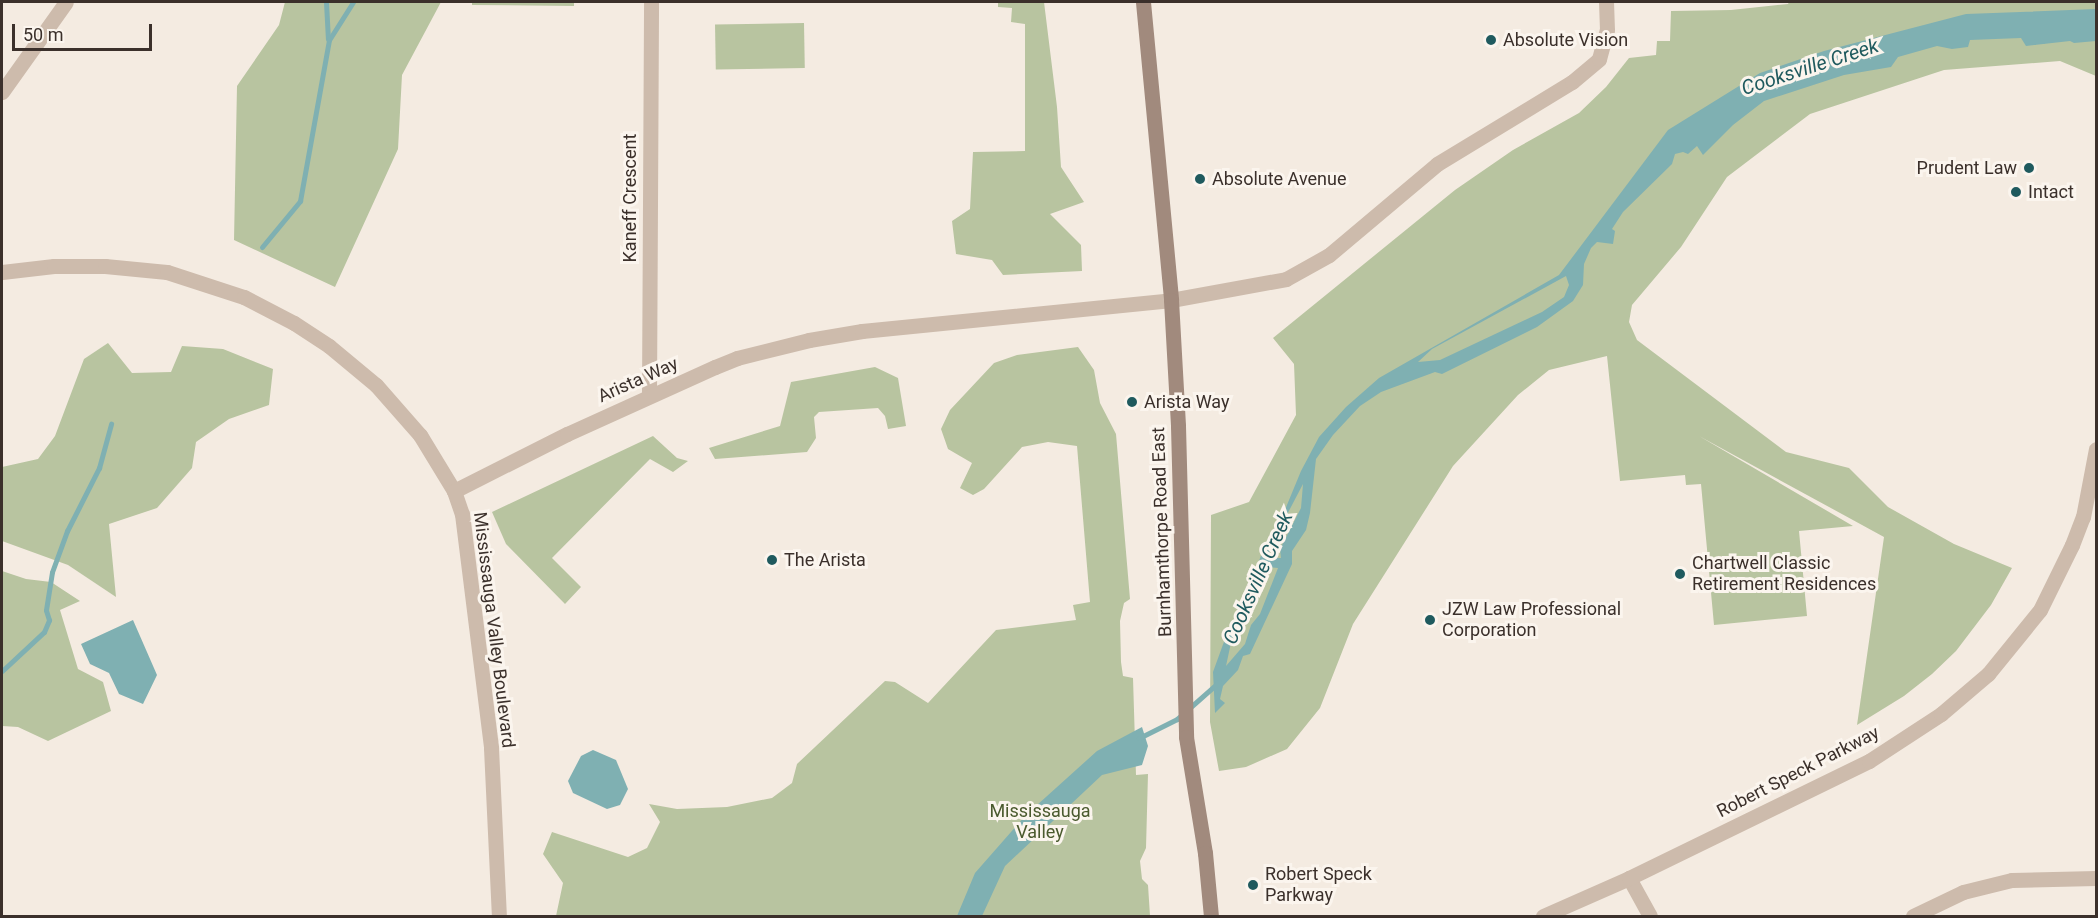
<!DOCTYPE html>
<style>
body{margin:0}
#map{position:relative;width:2098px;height:918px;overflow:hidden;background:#f4ebe1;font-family:Roboto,sans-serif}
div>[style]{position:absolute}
.green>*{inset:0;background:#b8c4a0;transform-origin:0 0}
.water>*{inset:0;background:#7fb0b2}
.stream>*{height:5px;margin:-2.5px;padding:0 2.5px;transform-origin:2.5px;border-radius:2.5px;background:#7fb0b2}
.minor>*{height:15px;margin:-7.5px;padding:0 7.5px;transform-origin:7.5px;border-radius:7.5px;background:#cdbbac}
.tertiary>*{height:15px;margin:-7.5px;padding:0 7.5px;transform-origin:7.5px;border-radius:7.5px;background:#cdbbac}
.secondary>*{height:15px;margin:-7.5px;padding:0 7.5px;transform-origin:7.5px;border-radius:7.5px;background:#a18a7d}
.dots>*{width:16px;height:16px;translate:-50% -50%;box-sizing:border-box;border:3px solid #fbf5ee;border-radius:50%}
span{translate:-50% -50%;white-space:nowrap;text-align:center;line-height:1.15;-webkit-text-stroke:6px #fbf5ee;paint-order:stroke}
.poi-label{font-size:18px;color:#3b302b}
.left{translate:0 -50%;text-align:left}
.right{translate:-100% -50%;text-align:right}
.street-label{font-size:18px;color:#3b302b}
.park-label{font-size:18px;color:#4a5a2e}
.water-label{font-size:20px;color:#1f5a5e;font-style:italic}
.frame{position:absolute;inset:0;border:3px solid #3b302b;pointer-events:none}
.scale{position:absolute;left:12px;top:24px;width:140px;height:27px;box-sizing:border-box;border:3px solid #3b302b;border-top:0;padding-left:8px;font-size:18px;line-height:21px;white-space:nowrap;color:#3b302b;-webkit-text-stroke:4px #fbf5ee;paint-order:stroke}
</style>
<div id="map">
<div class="green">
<i style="clip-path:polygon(285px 2px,441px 2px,402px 75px,398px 149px,335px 287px,234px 240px,237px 86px,279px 25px)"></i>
<i style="clip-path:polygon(472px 2px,574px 2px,574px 6px,472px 5px)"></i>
<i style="clip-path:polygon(998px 2px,1044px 2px,1057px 107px,1061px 167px,1084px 202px,1050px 214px,1081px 245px,1082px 271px,1003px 275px,992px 260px,956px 254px,952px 221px,970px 209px,973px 152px,1025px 151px,1025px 24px,1011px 22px,1012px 8px,998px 7px)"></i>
<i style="clip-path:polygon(1789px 2px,2096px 2px,2096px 76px,2060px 61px,1944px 70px,1810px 114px,1727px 177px,1681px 247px,1632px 305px,1629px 322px,1637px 340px,1786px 452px,1849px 468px,1888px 507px,1954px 544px,2012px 568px,1991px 605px,1956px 651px,1932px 674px,1904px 696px,1857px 725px,1884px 537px,1699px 436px,1853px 526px,1799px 531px,1807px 616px,1714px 625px,1701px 484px,1686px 485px,1685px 475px,1620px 481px,1607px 356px,1549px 370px,1518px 395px,1453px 466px,1353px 624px,1320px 708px,1287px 749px,1246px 767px,1219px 771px,1210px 722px,1211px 515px,1249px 502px,1296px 415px,1294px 364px,1273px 338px,1455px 190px,1513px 150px,1579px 113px,1606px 87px,1629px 58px,1656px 55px,1657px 41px,1670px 41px,1671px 11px,1731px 10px,1788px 4px)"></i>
<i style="left:804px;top:23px;width:45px;height:89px;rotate:89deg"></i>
<i style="clip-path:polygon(108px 343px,132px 373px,171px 372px,182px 346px,223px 349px,273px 369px,269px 405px,229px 419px,196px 442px,192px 468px,157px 508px,109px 524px,116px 597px,68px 565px,2px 541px,2px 467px,38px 459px,55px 436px,84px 359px)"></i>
<i style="clip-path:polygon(1078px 347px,1094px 370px,1100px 403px,1116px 434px,1130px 599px,1124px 603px,1120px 621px,1121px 662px,1123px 676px,1133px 678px,1136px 775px,1148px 774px,1146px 848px,1140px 861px,1142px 879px,1148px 885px,1150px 916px,556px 916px,563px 883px,543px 854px,552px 832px,628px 857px,647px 848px,660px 822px,649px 804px,677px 809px,727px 807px,772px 798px,792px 783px,797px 764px,885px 681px,895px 682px,928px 703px,996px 630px,1076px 620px,1073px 605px,1090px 602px,1077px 446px,1048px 442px,1022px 447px,984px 489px,973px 495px,960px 488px,972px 463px,948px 449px,941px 429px,950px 410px,994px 363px,1017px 355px)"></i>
<i style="clip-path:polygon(875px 367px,898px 378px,906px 426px,888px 429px,885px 416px,878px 408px,819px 412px,814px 417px,816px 438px,807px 452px,715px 459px,709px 448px,780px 426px,791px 382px)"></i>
<i style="clip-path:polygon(653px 436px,677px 458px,688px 461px,673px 472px,650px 459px,552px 558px,581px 587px,565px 604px,506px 544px,492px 512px)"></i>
<i style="clip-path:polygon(2px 571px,26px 579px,51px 582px,80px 601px,60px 610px,78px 669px,103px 682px,111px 711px,48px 741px,18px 727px,2px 726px)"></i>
</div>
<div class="water">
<i style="clip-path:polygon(evenodd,2096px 9px,2096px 41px,2074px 43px,2070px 41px,2026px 46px,2021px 38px,1970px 40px,1968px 47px,1952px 49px,1937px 46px,1898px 57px,1891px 67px,1844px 75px,1764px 101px,1733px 125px,1703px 155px,1697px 146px,1688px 154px,1683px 152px,1675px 154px,1672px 164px,1623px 212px,1612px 229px,1615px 231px,1613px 244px,1597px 242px,1591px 248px,1584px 264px,1583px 285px,1573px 301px,1537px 327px,1442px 374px,1435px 372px,1381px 392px,1360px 406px,1333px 435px,1316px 459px,1310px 513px,1306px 530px,1292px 551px,1292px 564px,1250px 654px,1243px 656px,1238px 670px,1223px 686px,1220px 699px,1225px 703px,1215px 713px,1213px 672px,1225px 639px,1246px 598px,1265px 544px,1282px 517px,1301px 471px,1319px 437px,1346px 407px,1379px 378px,1559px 275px,1668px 130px,1760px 73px,1824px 51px,1966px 14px,2096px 9px,1566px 276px,1569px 285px,1564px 297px,1542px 312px,1440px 360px,1418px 362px,1432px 349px,1566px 276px,2096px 9px,1303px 484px,1301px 508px,1280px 549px,1281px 558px,1271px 558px,1269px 549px,1303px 484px,2096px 9px,1268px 567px,1278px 568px,1260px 614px,1251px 625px,1245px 644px,1226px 666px,1232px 638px,1242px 630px,1268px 567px)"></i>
<i style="clip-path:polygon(133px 620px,157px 675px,143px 704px,119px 694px,109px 673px,90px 664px,81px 644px)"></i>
<i style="clip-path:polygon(1142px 727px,1148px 746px,1142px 765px,1102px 775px,1005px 866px,982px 916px,957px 916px,975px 873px,1026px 815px,1097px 751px)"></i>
<i style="clip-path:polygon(593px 750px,616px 760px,628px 789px,620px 805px,607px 809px,573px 793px,568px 781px,581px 756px)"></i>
</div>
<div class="stream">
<i style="left:326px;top:2px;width:37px;rotate:87deg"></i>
<i style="left:262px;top:247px;width:60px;rotate:-50.4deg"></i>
<i style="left:300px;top:201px;width:164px;rotate:-79.8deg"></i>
<i style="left:329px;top:40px;width:45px;rotate:-57.7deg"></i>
<i style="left:2px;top:671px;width:57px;rotate:-42.9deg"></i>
<i style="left:44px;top:632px;width:13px;rotate:-67deg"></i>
<i style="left:49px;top:620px;width:10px;rotate:-107deg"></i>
<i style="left:46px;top:610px;width:38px;rotate:-81deg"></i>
<i style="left:52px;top:572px;width:44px;rotate:-69.9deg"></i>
<i style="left:67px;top:531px;width:71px;rotate:-63.1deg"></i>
<i style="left:99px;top:468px;width:46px;rotate:-74.7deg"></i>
<i style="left:1139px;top:738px;width:42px;rotate:-26.6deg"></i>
<i style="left:1177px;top:719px;width:56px;rotate:-41.4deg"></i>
</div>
<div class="minor">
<i style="left:2px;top:92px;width:110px;rotate:-54.6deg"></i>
<i style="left:649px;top:395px;width:393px;rotate:-89.7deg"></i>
<i style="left:454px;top:491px;width:127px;rotate:-26.8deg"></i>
<i style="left:567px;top:434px;width:162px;rotate:-24.4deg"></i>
<i style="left:715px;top:367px;width:24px;rotate:-22deg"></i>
<i style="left:737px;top:358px;width:74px;rotate:-14deg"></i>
<i style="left:809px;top:340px;width:54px;rotate:-9.6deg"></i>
<i style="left:862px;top:331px;width:311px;rotate:-5.7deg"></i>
<i style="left:1171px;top:300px;width:117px;rotate:-10.3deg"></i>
<i style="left:1286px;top:279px;width:49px;rotate:-29.2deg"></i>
<i style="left:1329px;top:255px;width:141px;rotate:-40.1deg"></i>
<i style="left:1437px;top:164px;width:158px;rotate:-31.3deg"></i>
<i style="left:1572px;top:82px;width:35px;rotate:-40deg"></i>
<i style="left:1599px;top:59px;width:30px;rotate:-75deg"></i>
<i style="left:1607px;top:30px;width:28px;rotate:-92deg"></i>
<i style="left:1629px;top:878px;width:43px;rotate:61.1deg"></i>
<i style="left:1913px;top:916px;width:55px;rotate:-25.6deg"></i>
<i style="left:1963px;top:892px;width:50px;rotate:-13.8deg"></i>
<i style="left:2012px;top:880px;width:84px;rotate:-1.4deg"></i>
</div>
<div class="tertiary">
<i style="left:2px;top:272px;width:52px;rotate:-6.6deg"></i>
<i style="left:54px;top:266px;width:51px"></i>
<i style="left:105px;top:266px;width:62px;rotate:5.5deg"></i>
<i style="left:167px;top:272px;width:81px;rotate:18deg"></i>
<i style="left:244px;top:297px;width:56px;rotate:27.5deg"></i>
<i style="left:294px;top:323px;width:42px;rotate:33.3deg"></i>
<i style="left:329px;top:346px;width:61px;rotate:39.7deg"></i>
<i style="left:376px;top:385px;width:67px;rotate:48.7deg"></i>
<i style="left:420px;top:435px;width:66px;rotate:58.7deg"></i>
<i style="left:454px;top:491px;width:24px;rotate:71deg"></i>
<i style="left:462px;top:514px;width:236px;rotate:82.9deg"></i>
<i style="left:491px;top:748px;width:168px;rotate:87.3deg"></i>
<i style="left:1543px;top:916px;width:94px;rotate:-23.8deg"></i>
<i style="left:1629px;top:878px;width:267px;rotate:-26deg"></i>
<i style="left:1869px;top:761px;width:86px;rotate:-33.1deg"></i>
<i style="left:1941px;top:714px;width:62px;rotate:-40.4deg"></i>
<i style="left:1988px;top:674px;width:82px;rotate:-50.9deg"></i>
<i style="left:2040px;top:610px;width:72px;rotate:-63.8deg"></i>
<i style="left:2072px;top:545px;width:30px;rotate:-69deg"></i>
<i style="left:2083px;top:517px;width:69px;rotate:-79.2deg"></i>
</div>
<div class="secondary">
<i style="left:1143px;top:2px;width:299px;rotate:84.6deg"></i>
<i style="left:1171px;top:300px;width:126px;rotate:86.8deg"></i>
<i style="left:1178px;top:426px;width:311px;rotate:88.5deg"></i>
<i style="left:1186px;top:737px;width:118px;rotate:80.7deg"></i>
<i style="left:1205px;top:853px;width:63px;rotate:84.6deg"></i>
</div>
<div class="dots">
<i style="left:1491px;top:40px;background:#1f5a5e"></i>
<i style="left:2029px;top:168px;background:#1f5a5e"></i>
<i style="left:1200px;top:179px;background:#1f5a5e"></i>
<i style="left:2016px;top:192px;background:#1f5a5e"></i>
<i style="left:1132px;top:402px;background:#1f5a5e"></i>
<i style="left:772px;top:560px;background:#1f5a5e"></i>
<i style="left:1680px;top:574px;background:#1f5a5e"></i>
<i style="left:1430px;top:620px;background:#1f5a5e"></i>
<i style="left:1253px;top:885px;background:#1f5a5e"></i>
</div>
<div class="poi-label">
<span class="left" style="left:1503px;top:40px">Absolute Vision</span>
<span class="right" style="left:2017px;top:168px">Prudent Law</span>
<span class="left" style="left:1212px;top:179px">Absolute Avenue</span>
<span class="left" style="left:2028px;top:192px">Intact</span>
<span class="left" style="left:1144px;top:402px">Arista Way</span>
<span class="left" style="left:784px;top:560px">The Arista</span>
<span class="left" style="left:1692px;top:574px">Chartwell Classic<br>Retirement Residences</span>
<span class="left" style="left:1442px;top:620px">JZW Law Professional<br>Corporation</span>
<span class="left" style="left:1265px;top:885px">Robert Speck<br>Parkway</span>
</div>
<div class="street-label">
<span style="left:630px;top:198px;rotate:-90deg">Kaneff Crescent</span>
<span style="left:638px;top:380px;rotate:-24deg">Arista Way</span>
<span style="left:1162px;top:532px;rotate:-92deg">Burnhamthorpe Road East</span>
<span style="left:494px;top:630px;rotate:83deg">Mississauga Valley Boulevard</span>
<span style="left:1798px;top:772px;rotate:-27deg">Robert Speck Parkway</span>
</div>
<div class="park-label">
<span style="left:1040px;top:822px">Mississauga<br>Valley</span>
</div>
<div class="water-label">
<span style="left:1810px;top:67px;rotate:-18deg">Cooksville Creek</span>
<span style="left:1258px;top:578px;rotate:-66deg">Cooksville Creek</span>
</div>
<div class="frame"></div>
<div class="scale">50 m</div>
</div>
